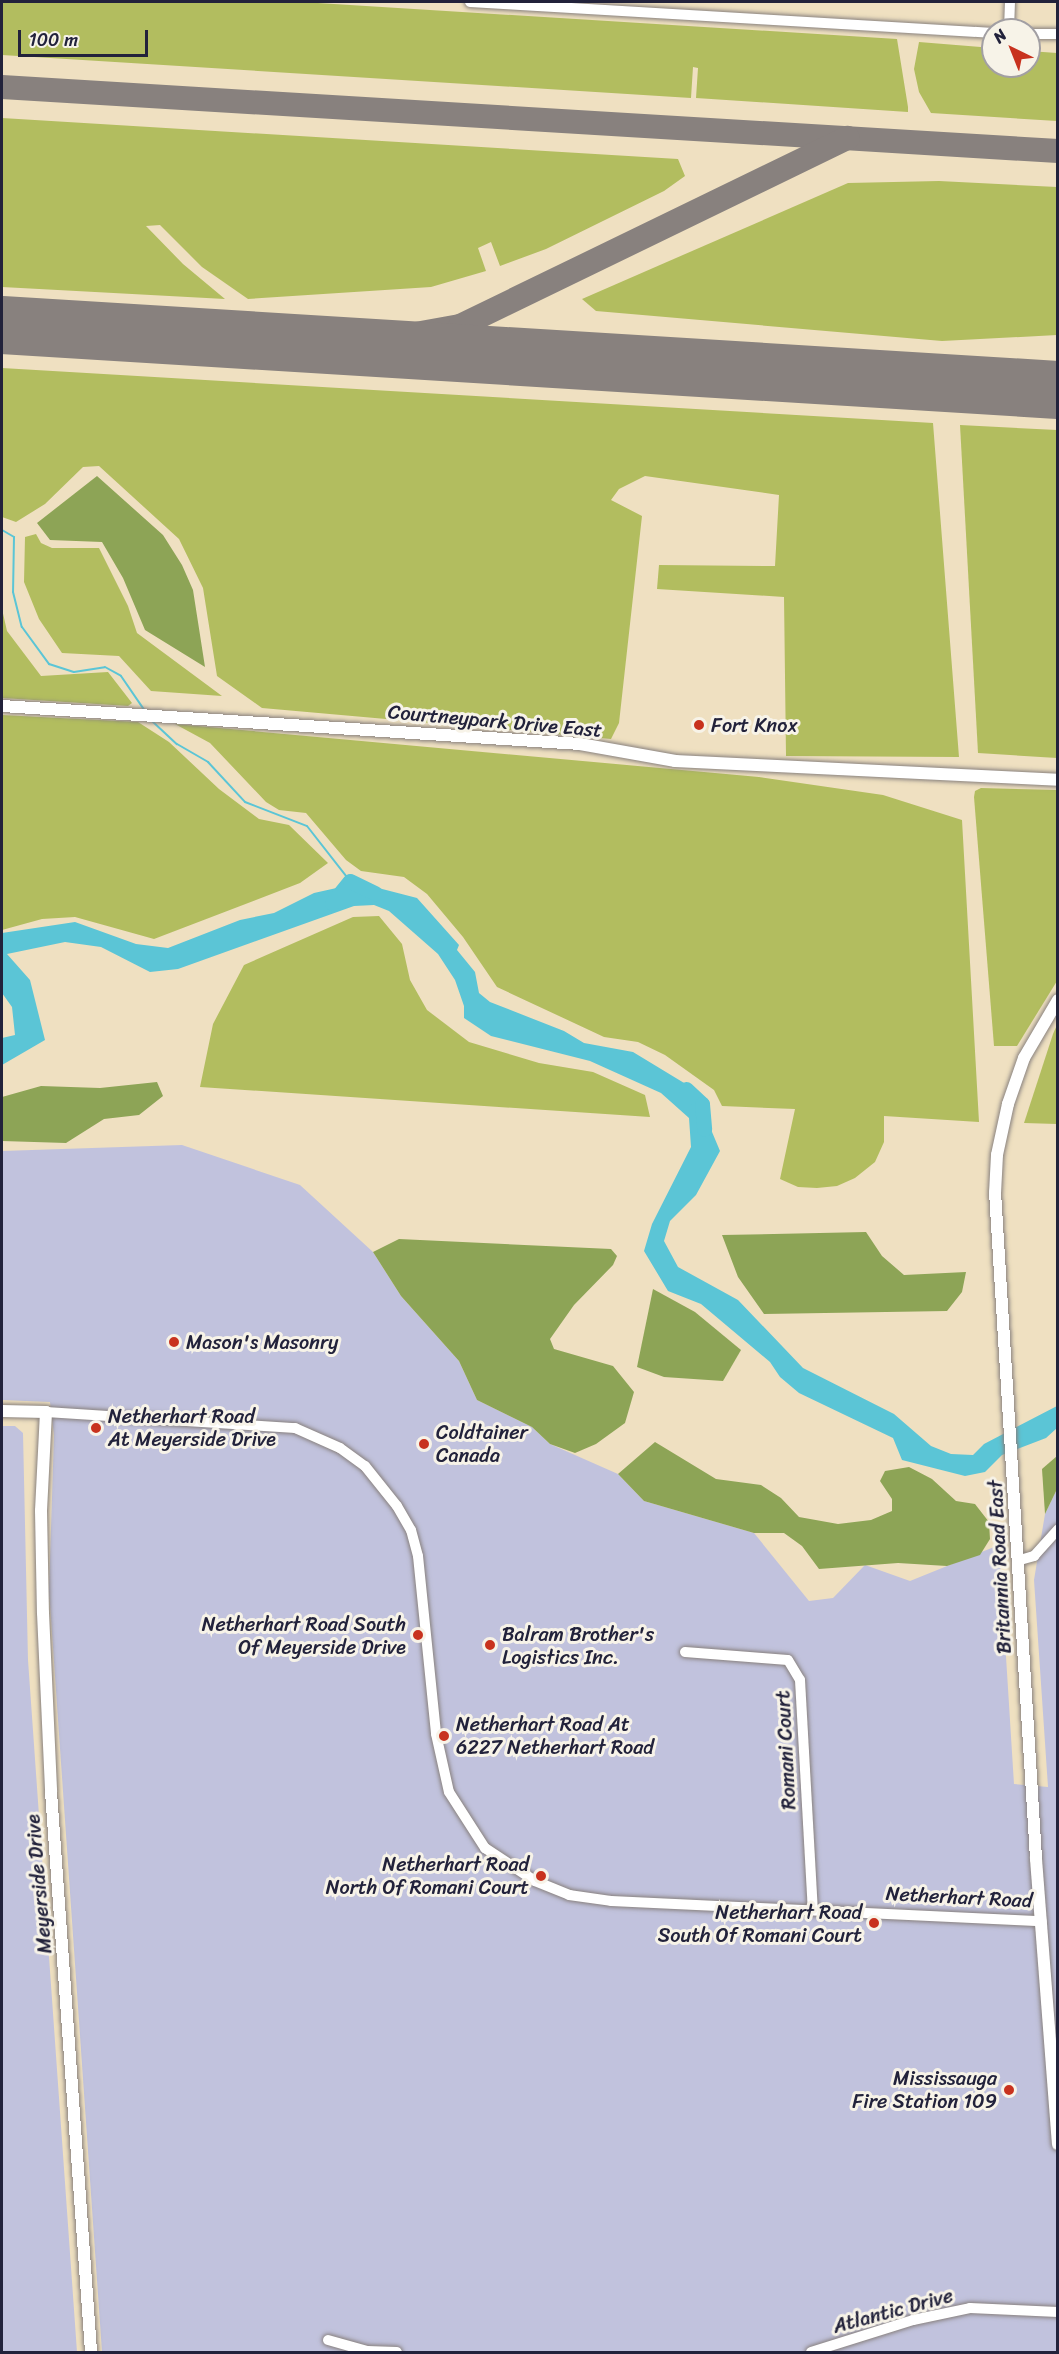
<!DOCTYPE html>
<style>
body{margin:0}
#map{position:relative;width:1059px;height:2354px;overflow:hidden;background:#efe0c1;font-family:Sriracha,sans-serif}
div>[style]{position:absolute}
.industrial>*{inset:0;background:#c1c2dd}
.green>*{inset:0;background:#b2bd5f}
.forest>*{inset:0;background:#8da456}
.water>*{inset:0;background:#5bc5d6}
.stream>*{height:2px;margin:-1px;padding:0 1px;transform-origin:1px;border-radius:1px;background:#5bc5d6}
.river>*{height:15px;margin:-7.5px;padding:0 7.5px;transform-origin:7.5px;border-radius:7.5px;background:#5bc5d6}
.taxiway>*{height:24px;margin:-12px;padding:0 12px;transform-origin:12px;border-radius:12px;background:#88817e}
.runway>*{height:58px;margin:-29px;padding:0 29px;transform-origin:29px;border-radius:29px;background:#88817e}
.roads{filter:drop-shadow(0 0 2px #88817e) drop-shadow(0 0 2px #88817e)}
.minor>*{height:10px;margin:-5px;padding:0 5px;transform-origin:5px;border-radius:5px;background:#fff}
.tertiary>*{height:12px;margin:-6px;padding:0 6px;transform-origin:6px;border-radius:6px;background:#fff}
.dots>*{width:16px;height:16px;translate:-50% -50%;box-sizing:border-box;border:3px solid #f7f3e8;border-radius:50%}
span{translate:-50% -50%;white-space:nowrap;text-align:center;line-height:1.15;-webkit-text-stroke:6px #f7f3e8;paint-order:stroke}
.street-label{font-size:20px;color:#22223b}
.poi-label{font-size:20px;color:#22223b}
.left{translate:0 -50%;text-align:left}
.right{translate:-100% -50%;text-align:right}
.frame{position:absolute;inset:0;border:3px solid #22223b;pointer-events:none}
.north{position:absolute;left:981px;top:18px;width:60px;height:60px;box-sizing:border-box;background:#f7f3e8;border:2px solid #a29fa3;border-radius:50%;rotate:317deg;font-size:16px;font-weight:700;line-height:24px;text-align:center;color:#22223b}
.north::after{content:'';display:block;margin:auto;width:21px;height:27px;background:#c8321e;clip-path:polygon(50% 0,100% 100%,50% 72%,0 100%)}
.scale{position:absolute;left:18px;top:30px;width:130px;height:27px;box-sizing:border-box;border:3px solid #22223b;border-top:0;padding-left:8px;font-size:18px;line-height:21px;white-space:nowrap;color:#22223b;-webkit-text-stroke:4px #f7f3e8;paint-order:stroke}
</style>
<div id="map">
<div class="industrial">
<i style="clip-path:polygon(182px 1145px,300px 1185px,373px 1252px,401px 1296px,459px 1361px,477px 1400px,532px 1427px,550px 1444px,618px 1474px,644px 1501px,754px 1533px,809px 1601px,833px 1598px,865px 1565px,910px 1581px,999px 1545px,1014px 1784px,1048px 1787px,1034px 1580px,1045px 1514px,1057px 1489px,1057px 2352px,102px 2352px,49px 1590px,54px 1435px,50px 1402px,2px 1400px,2px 1151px)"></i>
<i style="clip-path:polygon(2px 1426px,15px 1426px,23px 1433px,28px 1660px,77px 2352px,2px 2352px)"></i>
</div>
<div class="green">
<i style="clip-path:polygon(2px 2px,302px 2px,897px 39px,908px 107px,908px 112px,696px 98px,698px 68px,693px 67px,691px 98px,2px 55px)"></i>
<i style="clip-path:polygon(919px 42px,993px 48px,993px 66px,1029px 66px,1029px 51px,1057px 53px,1057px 121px,931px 113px,919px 92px,914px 69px)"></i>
<i style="clip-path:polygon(2px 118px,678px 159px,685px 176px,664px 191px,546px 249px,500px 266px,491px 242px,478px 248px,486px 271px,431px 287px,248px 299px,202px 267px,160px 225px,146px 226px,183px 264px,225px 299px,2px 287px)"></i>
<i style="clip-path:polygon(939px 181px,1057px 187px,1057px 335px,942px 341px,596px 311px,582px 299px,848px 183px)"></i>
<i style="clip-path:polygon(2px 368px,933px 423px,959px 757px,786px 756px,784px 597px,657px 589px,659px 565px,775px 566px,779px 495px,645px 476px,619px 489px,611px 500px,642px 516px,619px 723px,611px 739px,262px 708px,217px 676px,203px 588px,179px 539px,99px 466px,83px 467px,45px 504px,16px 522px,2px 517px)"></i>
<i style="clip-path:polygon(960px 425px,1057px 430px,1057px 758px,978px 753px)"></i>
<i style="clip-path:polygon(36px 534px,41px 543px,52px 548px,99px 548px,128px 606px,137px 633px,222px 696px,151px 691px,119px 656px,62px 653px,39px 619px,24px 582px,25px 537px)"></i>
<i style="clip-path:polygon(2px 609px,7px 631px,41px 676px,108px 672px,132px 703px,128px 706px,2px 698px)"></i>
<i style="clip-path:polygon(2px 715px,138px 722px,169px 742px,219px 789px,259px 819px,289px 825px,328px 863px,300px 883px,154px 939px,75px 917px,42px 919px,2px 930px)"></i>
<i style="clip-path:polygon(175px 724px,759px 777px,883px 795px,962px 820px,979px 1122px,884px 1116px,884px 1142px,875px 1162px,855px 1178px,837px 1186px,817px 1188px,798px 1187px,780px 1179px,795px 1109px,722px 1106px,714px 1090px,665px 1055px,638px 1042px,604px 1037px,497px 987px,463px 937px,427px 894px,404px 877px,361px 871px,346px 860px,306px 813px,279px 810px,266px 802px,210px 743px)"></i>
<i style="clip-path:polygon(981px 788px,1057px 790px,1057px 981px,1017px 1046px,994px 1046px,974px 797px,975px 791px)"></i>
<i style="clip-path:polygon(379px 916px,402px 944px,410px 980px,427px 1010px,469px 1042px,539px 1063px,593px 1072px,645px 1095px,650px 1117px,200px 1087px,213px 1024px,244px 965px,353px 917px)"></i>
<i style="clip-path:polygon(1057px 1025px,1057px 1124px,1024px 1123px,1053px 1034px)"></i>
</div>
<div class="forest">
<i style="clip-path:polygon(97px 476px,163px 535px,182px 565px,193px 590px,205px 667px,145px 630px,123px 578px,102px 542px,50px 540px,37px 523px)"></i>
<i style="clip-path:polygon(157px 1082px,163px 1096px,139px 1115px,104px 1119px,66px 1143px,2px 1141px,2px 1097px,41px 1086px,100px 1088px)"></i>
<i style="clip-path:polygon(866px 1232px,882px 1256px,904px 1275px,966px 1272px,962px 1292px,947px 1311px,764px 1314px,738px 1277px,722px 1235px)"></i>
<i style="clip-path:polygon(399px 1239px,611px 1249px,617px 1256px,613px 1265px,574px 1305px,550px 1339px,554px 1349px,613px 1366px,634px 1392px,625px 1423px,596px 1444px,575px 1453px,550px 1444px,532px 1427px,477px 1400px,459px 1361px,401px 1296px,373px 1252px)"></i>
<i style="clip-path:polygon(653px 1289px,695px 1312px,741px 1350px,723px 1381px,664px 1377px,637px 1367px)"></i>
<i style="clip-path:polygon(655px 1442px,716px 1479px,761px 1485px,781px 1498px,799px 1517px,838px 1524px,871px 1520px,892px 1511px,892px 1499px,880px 1481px,885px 1471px,909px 1467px,932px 1479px,956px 1501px,975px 1504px,989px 1522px,990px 1539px,980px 1555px,947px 1566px,898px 1563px,819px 1569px,802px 1546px,784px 1533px,754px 1533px,644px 1501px,618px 1474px)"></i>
<i style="clip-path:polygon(1057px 1456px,1057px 1489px,1045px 1514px,1042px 1469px)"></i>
</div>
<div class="water">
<i style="clip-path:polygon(359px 883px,417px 898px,459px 945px,457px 950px,475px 972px,479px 993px,490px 1002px,564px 1031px,584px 1043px,633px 1052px,694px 1089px,720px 1151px,696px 1195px,670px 1221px,664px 1241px,678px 1267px,738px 1300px,803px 1368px,894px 1414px,931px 1446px,951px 1454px,973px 1455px,984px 1444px,1057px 1406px,1057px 1428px,1046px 1438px,1002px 1455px,985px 1472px,965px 1476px,902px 1460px,893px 1438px,799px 1393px,780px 1377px,770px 1362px,701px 1304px,668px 1291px,644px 1251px,652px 1224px,691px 1147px,689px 1118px,661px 1093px,590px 1061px,491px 1036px,464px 1018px,464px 1006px,455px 980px,438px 954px,389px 911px,374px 905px,354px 906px,178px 969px,150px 972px,101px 947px,65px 942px,7px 954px,30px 980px,45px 1040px,2px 1065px,2px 1038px,15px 1035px,12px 1007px,2px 993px,2px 933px,75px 922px,136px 944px,168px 948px,240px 920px,274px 913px,314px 893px)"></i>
</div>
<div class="stream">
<i style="left:2px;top:530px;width:14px;rotate:30deg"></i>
<i style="left:14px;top:537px;width:55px;rotate:91deg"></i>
<i style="left:13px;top:592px;width:36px;rotate:76deg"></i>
<i style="left:22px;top:627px;width:46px;rotate:53.9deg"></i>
<i style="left:49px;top:664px;width:26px;rotate:18deg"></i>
<i style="left:74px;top:672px;width:31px;rotate:-9deg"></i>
<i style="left:105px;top:667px;width:18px;rotate:29deg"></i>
<i style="left:121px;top:676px;width:42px;rotate:55.6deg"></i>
<i style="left:152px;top:721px;width:34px;rotate:43deg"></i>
<i style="left:177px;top:744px;width:36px;rotate:30deg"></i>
<i style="left:208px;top:762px;width:54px;rotate:47.2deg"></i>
<i style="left:245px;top:802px;width:66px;rotate:21.2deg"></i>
<i style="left:307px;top:826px;width:70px;rotate:52deg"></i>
</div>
<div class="river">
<i style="left:332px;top:903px;width:28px;rotate:-51deg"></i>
<i style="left:350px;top:881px;width:28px;rotate:26deg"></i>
<i style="left:686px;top:1089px;width:22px;rotate:43deg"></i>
<i style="left:702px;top:1104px;width:25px;rotate:85deg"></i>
</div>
<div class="taxiway">
<i style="left:2px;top:87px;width:1058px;rotate:3.47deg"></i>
<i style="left:317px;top:344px;width:65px;rotate:-3.5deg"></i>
<i style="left:382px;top:340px;width:79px;rotate:-10.2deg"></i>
<i style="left:460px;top:326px;width:431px;rotate:-25.9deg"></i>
<i style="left:1030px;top:388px;width:28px;rotate:-4deg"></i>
</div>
<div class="runway">
<i style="left:2px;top:325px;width:1058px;rotate:3.52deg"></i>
</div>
<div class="roads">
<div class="minor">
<i style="left:470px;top:2px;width:524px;rotate:3.39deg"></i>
<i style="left:1009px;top:30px;width:28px;rotate:-88deg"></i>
<i style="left:1029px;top:34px;width:29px"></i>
<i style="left:46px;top:1412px;width:250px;rotate:3.7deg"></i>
<i style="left:295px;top:1428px;width:49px;rotate:24deg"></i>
<i style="left:340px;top:1448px;width:31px;rotate:36deg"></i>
<i style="left:365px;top:1466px;width:51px;rotate:51.3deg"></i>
<i style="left:397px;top:1506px;width:28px;rotate:60deg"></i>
<i style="left:411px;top:1530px;width:27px;rotate:75deg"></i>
<i style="left:418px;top:1556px;width:179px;rotate:84.2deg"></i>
<i style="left:436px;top:1734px;width:59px;rotate:77.4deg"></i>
<i style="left:449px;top:1792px;width:67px;rotate:57.3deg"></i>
<i style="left:485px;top:1848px;width:60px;rotate:33.4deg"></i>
<i style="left:535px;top:1881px;width:37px;rotate:22deg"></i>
<i style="left:569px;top:1895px;width:42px;rotate:8.1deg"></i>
<i style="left:611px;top:1901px;width:431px;rotate:2.7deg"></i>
<i style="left:1020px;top:1560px;width:15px;rotate:-16deg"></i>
<i style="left:1034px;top:1556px;width:36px;rotate:-48deg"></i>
<i style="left:685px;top:1652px;width:103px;rotate:4.4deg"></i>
<i style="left:788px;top:1660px;width:23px;rotate:59deg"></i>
<i style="left:800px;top:1680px;width:229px;rotate:86.8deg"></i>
<i style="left:328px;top:2340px;width:41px;rotate:15.8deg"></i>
<i style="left:367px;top:2351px;width:30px;rotate:2deg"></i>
<i style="left:811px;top:2352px;width:107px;rotate:-17.4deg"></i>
<i style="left:913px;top:2320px;width:58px;rotate:-11.9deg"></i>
<i style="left:970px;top:2308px;width:88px;rotate:2.6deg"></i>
</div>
<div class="tertiary">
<i style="left:2px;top:706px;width:579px;rotate:3.76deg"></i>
<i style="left:580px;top:744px;width:97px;rotate:10.1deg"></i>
<i style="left:675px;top:761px;width:383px;rotate:2.8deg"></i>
<i style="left:1058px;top:1000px;width:67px;rotate:120.4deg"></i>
<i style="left:1024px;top:1058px;width:49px;rotate:109.2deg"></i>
<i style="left:1008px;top:1104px;width:52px;rotate:102.2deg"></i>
<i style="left:997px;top:1155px;width:37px;rotate:93deg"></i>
<i style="left:995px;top:1192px;width:668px;rotate:86.48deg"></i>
<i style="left:1036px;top:1859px;width:286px;rotate:85.6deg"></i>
<i style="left:2px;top:1411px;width:44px;rotate:1.3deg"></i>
<i style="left:46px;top:1412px;width:99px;rotate:92.9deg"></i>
<i style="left:41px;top:1511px;width:102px;rotate:88.9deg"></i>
<i style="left:43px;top:1613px;width:179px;rotate:87.4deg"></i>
<i style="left:51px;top:1792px;width:561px;rotate:85.91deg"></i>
</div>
</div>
<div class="dots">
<i style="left:699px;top:725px;background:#c8321e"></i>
<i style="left:174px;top:1342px;background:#c8321e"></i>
<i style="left:96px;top:1428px;background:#c8321e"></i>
<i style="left:424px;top:1444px;background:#c8321e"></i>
<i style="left:418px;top:1635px;background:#c8321e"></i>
<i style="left:490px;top:1645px;background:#c8321e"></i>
<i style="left:444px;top:1736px;background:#c8321e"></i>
<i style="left:541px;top:1876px;background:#c8321e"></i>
<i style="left:874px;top:1923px;background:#c8321e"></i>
<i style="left:1009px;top:2090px;background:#c8321e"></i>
</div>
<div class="street-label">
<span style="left:495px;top:721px;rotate:5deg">Courtneypark Drive East</span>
<span style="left:1000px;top:1567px;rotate:-93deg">Britannia Road East</span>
<span style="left:786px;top:1750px;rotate:-93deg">Romani Court</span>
<span style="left:39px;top:1884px;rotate:-95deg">Meyerside Drive</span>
<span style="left:959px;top:1897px;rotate:3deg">Netherhart Road</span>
<span style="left:893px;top:2311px;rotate:-15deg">Atlantic Drive</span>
</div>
<div class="poi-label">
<span class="left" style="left:711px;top:725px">Fort Knox</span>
<span class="left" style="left:186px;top:1342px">Mason's Masonry</span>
<span class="left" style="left:108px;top:1428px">Netherhart Road<br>At Meyerside Drive</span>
<span class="left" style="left:436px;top:1444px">Coldtainer<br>Canada</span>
<span class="right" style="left:406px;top:1636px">Netherhart Road South<br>Of Meyerside Drive</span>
<span class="left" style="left:502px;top:1646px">Balram Brother's<br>Logistics Inc.</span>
<span class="left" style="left:456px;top:1736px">Netherhart Road At<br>6227 Netherhart Road</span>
<span class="right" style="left:529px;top:1876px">Netherhart Road<br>North Of Romani Court</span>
<span class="right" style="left:862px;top:1924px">Netherhart Road<br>South Of Romani Court</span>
<span class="right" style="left:997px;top:2090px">Mississauga<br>Fire Station 109</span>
</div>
<div class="frame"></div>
<div class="north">N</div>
<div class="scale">100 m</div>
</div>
